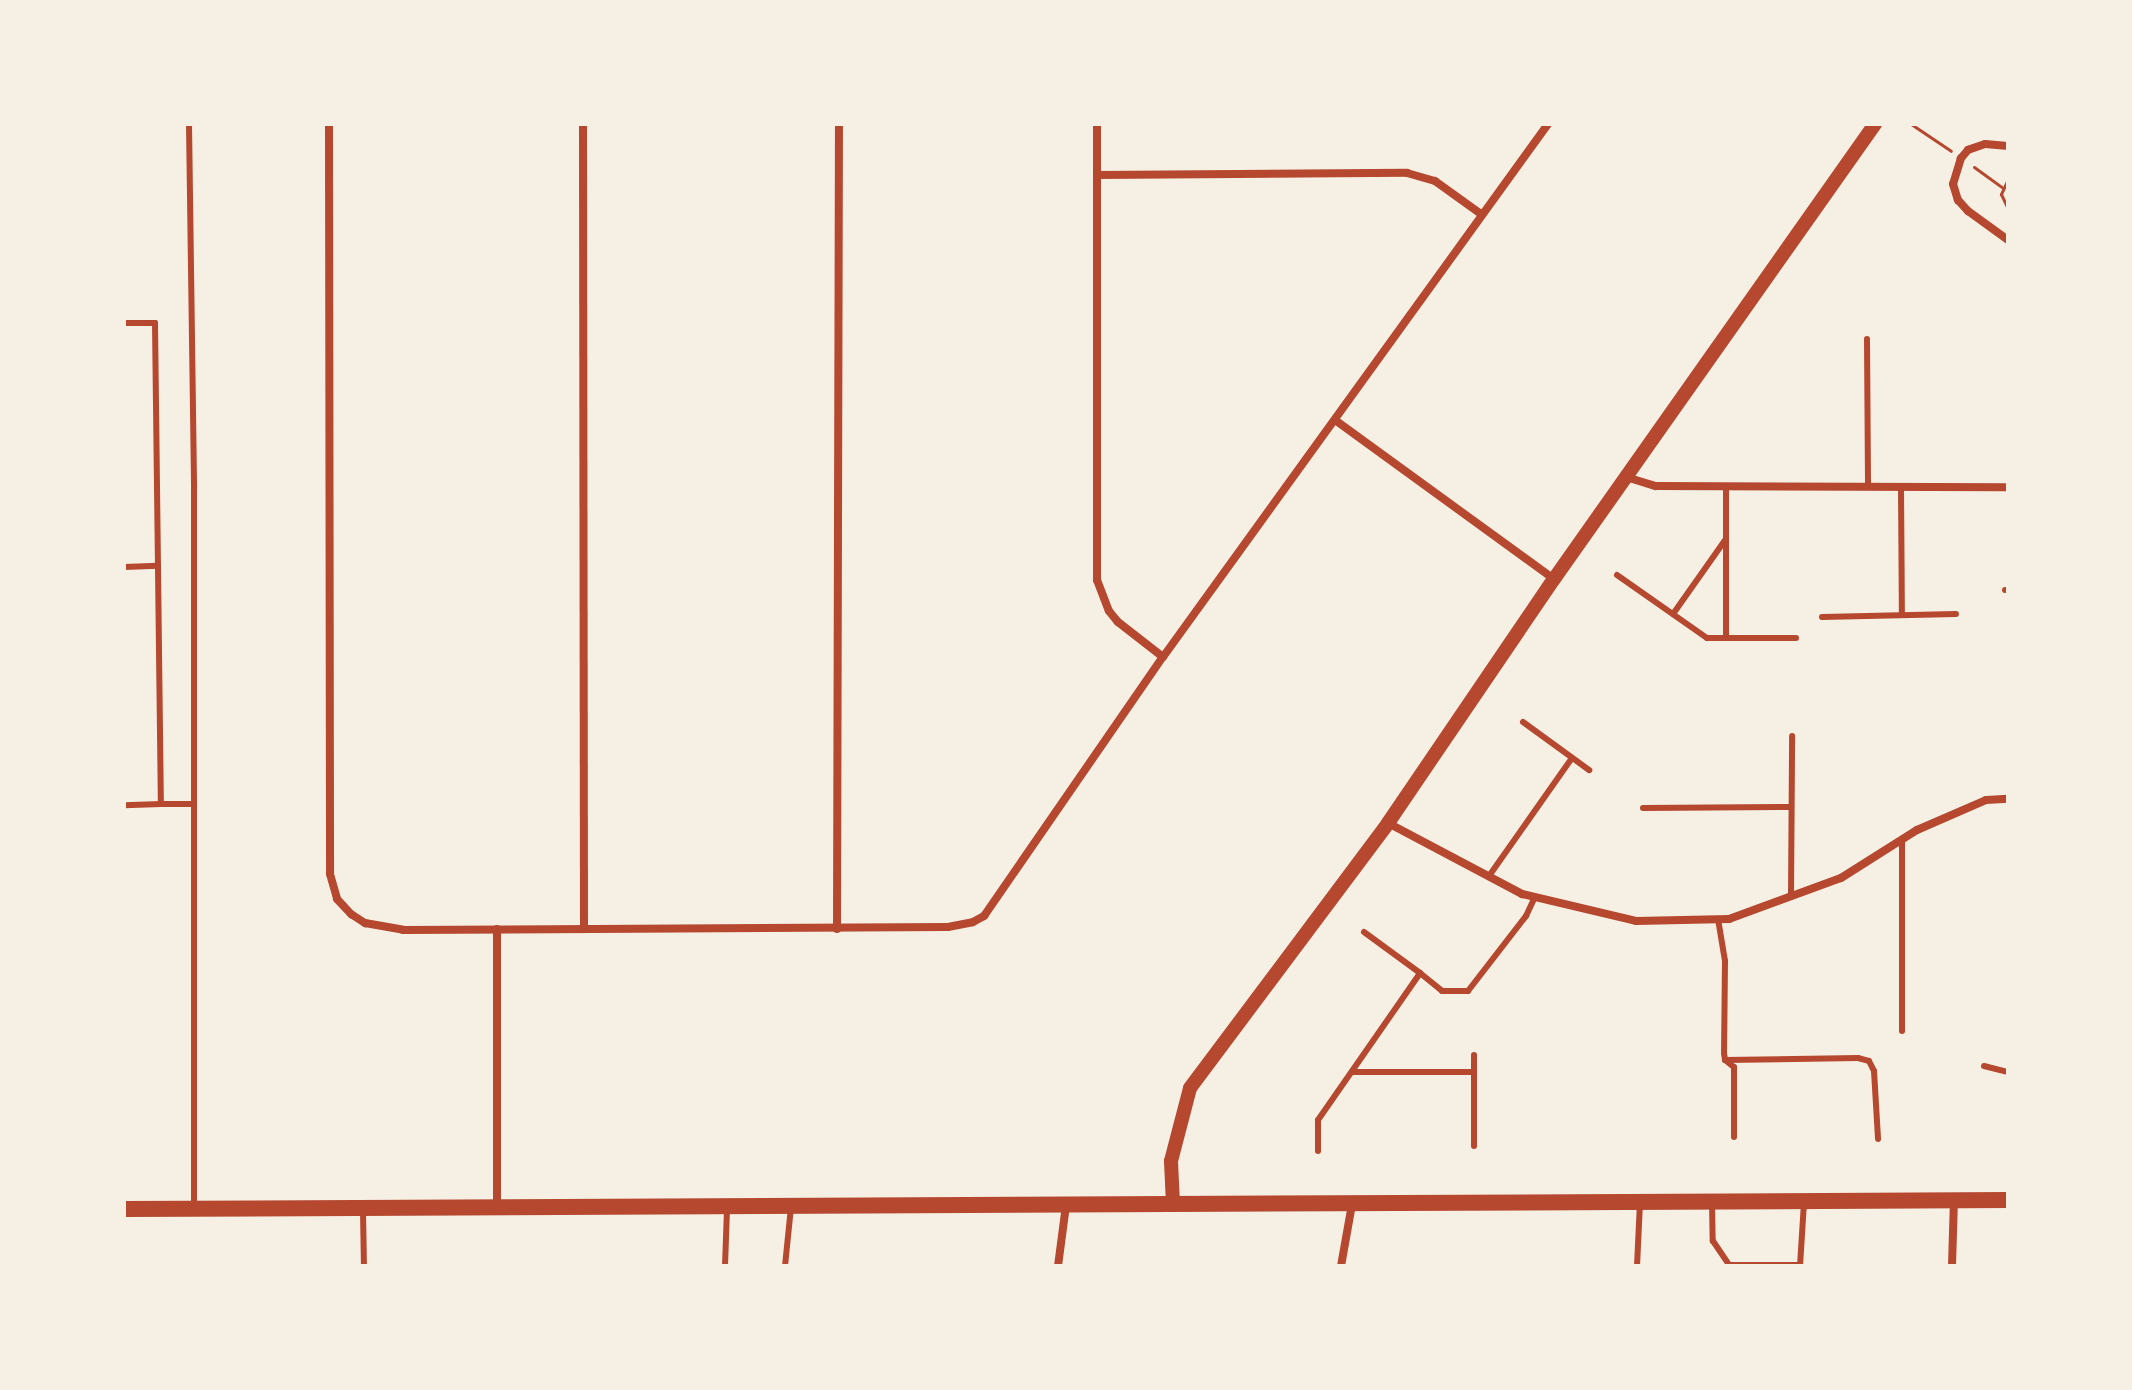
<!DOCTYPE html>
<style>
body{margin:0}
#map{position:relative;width:2132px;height:1390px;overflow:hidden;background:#f6efe4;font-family:Overpass,sans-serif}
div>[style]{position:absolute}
.path>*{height:3px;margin:-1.5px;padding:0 1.5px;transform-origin:1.5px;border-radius:1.5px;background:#b5482f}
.service>*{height:6px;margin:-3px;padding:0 3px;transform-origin:3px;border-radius:3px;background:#b5482f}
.minor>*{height:8px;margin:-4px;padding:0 4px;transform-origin:4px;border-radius:4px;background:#b5482f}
.tertiary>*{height:14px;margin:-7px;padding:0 7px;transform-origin:7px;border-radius:7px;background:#b5482f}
.secondary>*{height:16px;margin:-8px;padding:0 8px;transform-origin:8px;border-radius:8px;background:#b5482f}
span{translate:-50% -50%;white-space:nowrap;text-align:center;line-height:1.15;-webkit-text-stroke:6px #f6efe4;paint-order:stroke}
.frame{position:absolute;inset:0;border:126px solid #f6efe4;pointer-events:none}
</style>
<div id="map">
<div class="path">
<i style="left:1911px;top:124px;width:48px;rotate:34deg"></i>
<i style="left:1974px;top:167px;width:36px;rotate:36deg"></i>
<i style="left:2008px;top:179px;width:17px;rotate:115deg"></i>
<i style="left:2001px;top:194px;width:17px;rotate:65deg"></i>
</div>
<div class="service">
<i style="left:189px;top:124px;width:365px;rotate:89.2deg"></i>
<i style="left:194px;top:489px;width:719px;rotate:90deg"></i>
<i style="left:124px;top:323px;width:31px"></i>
<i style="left:155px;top:323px;width:481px;rotate:89.3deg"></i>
<i style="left:161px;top:804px;width:37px;rotate:178deg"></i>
<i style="left:1867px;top:339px;width:146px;rotate:89.6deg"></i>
<i style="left:1901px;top:486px;width:129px;rotate:89.6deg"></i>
<i style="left:124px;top:567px;width:34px;rotate:-2deg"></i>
<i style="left:1617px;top:575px;width:110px;rotate:35deg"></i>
<i style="left:1707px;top:638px;width:89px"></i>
<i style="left:2005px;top:590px;width:3px"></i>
<i style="left:1673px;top:614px;width:92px;rotate:-54.8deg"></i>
<i style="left:1822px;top:617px;width:134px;rotate:-1.3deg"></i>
<i style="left:1726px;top:638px;width:152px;rotate:-90deg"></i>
<i style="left:1523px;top:722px;width:82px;rotate:36deg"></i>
<i style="left:161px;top:804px;width:31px"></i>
<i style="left:1643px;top:808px;width:148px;rotate:-0.4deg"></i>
<i style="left:1902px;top:839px;width:192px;rotate:90deg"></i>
<i style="left:1489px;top:876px;width:144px;rotate:-54.9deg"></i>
<i style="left:1791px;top:897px;width:161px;rotate:-89.6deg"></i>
<i style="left:1718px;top:919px;width:43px;rotate:80.5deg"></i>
<i style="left:1725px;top:961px;width:92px;rotate:90.6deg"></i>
<i style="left:1724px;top:1053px;width:7px;rotate:82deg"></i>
<i style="left:1725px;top:1060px;width:11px;rotate:38deg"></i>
<i style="left:1734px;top:1067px;width:70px;rotate:90deg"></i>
<i style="left:1364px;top:932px;width:69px;rotate:36.2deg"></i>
<i style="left:1474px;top:1055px;width:91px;rotate:90deg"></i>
<i style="left:1725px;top:1060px;width:133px;rotate:-0.9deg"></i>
<i style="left:1858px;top:1058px;width:11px;rotate:15deg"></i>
<i style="left:1869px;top:1061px;width:11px;rotate:63deg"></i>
<i style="left:1874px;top:1071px;width:68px;rotate:86.6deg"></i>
<i style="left:1984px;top:1066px;width:25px;rotate:14deg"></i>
<i style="left:1352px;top:1072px;width:122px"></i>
<i style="left:1318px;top:1151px;width:31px;rotate:-90deg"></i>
<i style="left:1318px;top:1120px;width:179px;rotate:-55.2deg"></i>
<i style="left:1420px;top:973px;width:28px;rotate:39deg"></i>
<i style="left:1442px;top:991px;width:26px"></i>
<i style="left:1468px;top:991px;width:95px;rotate:-52.3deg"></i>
<i style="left:1526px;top:916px;width:21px;rotate:-65deg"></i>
<i style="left:1712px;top:1202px;width:39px;rotate:89deg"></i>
<i style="left:1713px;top:1241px;width:30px;rotate:56deg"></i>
<i style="left:363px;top:1211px;width:55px;rotate:89deg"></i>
<i style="left:1730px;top:1265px;width:70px"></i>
<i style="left:725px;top:1266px;width:56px;rotate:-88deg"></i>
<i style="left:785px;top:1266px;width:59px;rotate:-84.2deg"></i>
<i style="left:1637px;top:1266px;width:63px;rotate:-87.3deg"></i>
<i style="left:1800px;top:1266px;width:64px;rotate:-86.4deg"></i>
</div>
<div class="minor">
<i style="left:329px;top:124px;width:750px;rotate:89.92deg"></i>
<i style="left:330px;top:874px;width:26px;rotate:74deg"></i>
<i style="left:337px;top:899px;width:21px;rotate:47deg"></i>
<i style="left:351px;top:914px;width:17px;rotate:33deg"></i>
<i style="left:365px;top:923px;width:39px;rotate:10deg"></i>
<i style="left:403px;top:930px;width:545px;rotate:-0.32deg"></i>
<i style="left:948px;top:927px;width:25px;rotate:-11deg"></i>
<i style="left:973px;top:922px;width:13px;rotate:-29deg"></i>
<i style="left:984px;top:916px;width:315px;rotate:-55.4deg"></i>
<i style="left:1163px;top:657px;width:658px;rotate:-54.16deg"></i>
<i style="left:583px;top:124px;width:803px;rotate:89.93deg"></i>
<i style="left:1097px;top:124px;width:456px;rotate:90deg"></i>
<i style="left:1097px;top:580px;width:33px;rotate:69deg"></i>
<i style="left:1109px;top:611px;width:14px;rotate:51deg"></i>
<i style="left:1118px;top:622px;width:57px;rotate:37.9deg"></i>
<i style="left:2008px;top:146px;width:23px;rotate:-175deg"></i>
<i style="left:1985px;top:144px;width:18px;rotate:161deg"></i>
<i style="left:1968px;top:150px;width:11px;rotate:131deg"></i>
<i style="left:1961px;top:158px;width:27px;rotate:107deg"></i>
<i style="left:1953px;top:184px;width:17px;rotate:73deg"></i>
<i style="left:1958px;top:200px;width:15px;rotate:48deg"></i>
<i style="left:1968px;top:211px;width:49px;rotate:35.9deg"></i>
<i style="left:1097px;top:175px;width:310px;rotate:-0.4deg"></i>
<i style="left:1407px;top:173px;width:29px;rotate:16deg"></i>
<i style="left:1435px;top:181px;width:57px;rotate:35.7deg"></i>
<i style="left:1335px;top:420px;width:271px;rotate:36deg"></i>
<i style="left:1626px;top:477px;width:31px;rotate:17deg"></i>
<i style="left:1656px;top:486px;width:352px;rotate:0.2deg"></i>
<i style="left:1388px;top:823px;width:152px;rotate:27.9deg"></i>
<i style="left:1522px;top:894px;width:117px;rotate:13.3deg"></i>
<i style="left:1636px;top:921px;width:93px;rotate:-1.2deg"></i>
<i style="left:1729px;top:919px;width:119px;rotate:-20.1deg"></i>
<i style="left:1841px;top:878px;width:90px;rotate:-32.3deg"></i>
<i style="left:1917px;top:830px;width:75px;rotate:-23.5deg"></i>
<i style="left:1986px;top:800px;width:22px;rotate:-3deg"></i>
<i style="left:497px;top:929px;width:278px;rotate:90deg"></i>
<i style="left:837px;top:929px;width:805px;rotate:-89.86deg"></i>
<i style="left:1058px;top:1266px;width:62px;rotate:-82.5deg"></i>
<i style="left:1341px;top:1266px;width:63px;rotate:-79.9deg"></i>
<i style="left:1952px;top:1266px;width:67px;rotate:-88.3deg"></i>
</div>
<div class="tertiary">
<i style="left:1173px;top:1204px;width:43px;rotate:-92.7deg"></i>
<i style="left:1171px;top:1161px;width:75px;rotate:-75.4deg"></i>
<i style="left:1190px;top:1088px;width:331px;rotate:-53.2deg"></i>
<i style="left:1388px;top:823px;width:295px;rotate:-55.8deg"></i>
<i style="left:1554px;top:579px;width:557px;rotate:-54.8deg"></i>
</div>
<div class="secondary">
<i style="left:124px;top:1209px;width:1884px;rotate:-0.27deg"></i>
</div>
<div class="frame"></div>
</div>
